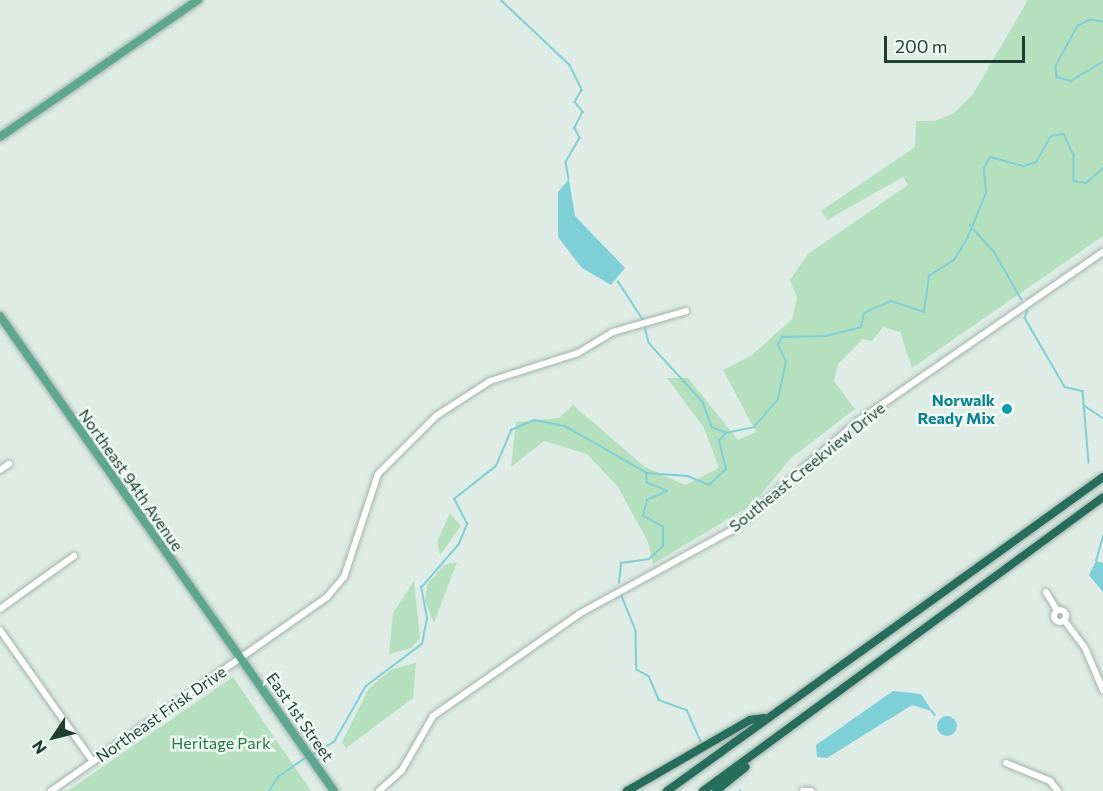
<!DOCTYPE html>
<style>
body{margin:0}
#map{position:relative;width:1103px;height:791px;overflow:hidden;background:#deece5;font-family:Commissioner,sans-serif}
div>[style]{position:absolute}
.green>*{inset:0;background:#b4e0be}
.water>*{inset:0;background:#7fcfd8}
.round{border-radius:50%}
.stream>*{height:1.5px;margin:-0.75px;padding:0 0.75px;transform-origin:0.75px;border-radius:0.75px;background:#7fcfd8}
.roads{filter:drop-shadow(0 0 2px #a1b4ac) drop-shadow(0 0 2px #a1b4ac)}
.minor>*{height:6px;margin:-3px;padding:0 3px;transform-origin:3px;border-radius:3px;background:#fff}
.minor>.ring{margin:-3px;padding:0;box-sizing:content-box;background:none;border:6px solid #fff;border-radius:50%}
.major>*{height:8px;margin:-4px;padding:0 4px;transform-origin:4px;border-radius:4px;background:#5da790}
.highway>*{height:8px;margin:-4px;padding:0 4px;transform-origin:4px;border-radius:4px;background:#266d5b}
.dots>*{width:16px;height:16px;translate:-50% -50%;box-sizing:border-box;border:3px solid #eff8f3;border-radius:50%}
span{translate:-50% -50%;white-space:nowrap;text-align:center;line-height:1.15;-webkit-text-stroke:5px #eff8f3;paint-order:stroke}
.culture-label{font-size:16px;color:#0d838f;font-weight:700}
.right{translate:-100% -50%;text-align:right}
.street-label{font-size:16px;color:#1e3e33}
.park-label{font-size:16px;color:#237940}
.north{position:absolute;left:24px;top:707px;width:60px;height:60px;-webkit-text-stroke:4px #eff8f3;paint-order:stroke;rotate:235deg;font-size:16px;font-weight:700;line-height:24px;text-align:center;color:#1e3e33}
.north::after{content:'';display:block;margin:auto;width:21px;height:27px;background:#1e3e33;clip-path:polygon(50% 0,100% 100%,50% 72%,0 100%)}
.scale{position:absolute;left:884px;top:36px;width:141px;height:27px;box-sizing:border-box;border:3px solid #1e3e33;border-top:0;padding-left:8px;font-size:18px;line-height:21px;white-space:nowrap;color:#1e3e33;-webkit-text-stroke:4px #eff8f3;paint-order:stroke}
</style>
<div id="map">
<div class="green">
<i style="clip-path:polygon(1028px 0,1103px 0,1103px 236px,912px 368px,900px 332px,883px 327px,872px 341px,863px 339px,838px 364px,834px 381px,855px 409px,791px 458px,753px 504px,653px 564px,648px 542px,618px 487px,587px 454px,544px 441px,511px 467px,516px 422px,559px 418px,573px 405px,645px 467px,685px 485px,719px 468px,704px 428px,667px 378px,688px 378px,738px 440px,756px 432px,723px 370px,752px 355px,792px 319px,797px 298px,790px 280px,808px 254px,908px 185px,903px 177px,827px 220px,821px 211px,915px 147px,916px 121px,935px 121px,954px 113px,973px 94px)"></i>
<i style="clip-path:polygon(450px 513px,461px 526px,440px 555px,437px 542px)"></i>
<i style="clip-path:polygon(457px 562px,434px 623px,425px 601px,427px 584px,444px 565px)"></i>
<i style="clip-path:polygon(414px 581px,420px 638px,411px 648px,389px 654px,393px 613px)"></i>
<i style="clip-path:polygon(416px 663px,413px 698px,346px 748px,342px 742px,369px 688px,392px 669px)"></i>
<i style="clip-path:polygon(233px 677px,311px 791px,68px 791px,85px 779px)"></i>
</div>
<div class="water">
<i style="clip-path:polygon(569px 179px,575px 216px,625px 268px,611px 285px,582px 268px,558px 237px,558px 192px)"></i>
<i style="clip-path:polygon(1096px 561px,1103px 563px,1103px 592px,1089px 575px)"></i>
<i style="clip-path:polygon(893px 691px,921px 694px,932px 711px,912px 705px,827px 758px,817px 757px,816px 745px)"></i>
<i class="round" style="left:937px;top:716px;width:20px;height:20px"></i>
</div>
<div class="stream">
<i style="left:501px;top:0;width:95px;rotate:43.3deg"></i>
<i style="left:570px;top:65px;width:28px;rotate:64deg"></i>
<i style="left:582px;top:90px;width:14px;rotate:120deg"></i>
<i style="left:575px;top:102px;width:13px;rotate:51deg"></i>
<i style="left:583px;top:112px;width:18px;rotate:117deg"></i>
<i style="left:575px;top:128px;width:11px;rotate:63deg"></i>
<i style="left:580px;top:138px;width:28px;rotate:120deg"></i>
<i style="left:566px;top:162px;width:17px;rotate:80deg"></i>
<i style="left:1103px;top:22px;width:13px;rotate:-171deg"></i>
<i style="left:1090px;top:20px;width:13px;rotate:153deg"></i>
<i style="left:1078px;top:26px;width:46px;rotate:118.8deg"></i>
<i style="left:1056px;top:66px;width:11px;rotate:85deg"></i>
<i style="left:1057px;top:77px;width:15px;rotate:16deg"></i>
<i style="left:1071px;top:81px;width:37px;rotate:-31deg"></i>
<i style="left:970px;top:225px;width:38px;rotate:48deg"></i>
<i style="left:995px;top:253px;width:54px;rotate:60.1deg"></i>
<i style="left:618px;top:281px;width:48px;rotate:57deg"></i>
<i style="left:1028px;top:311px;width:8px;rotate:113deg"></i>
<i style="left:1025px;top:318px;width:80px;rotate:59.9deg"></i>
<i style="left:1065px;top:387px;width:18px;rotate:13deg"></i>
<i style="left:1083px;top:391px;width:72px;rotate:85.2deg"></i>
<i style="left:645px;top:326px;width:17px;rotate:77deg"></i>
<i style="left:649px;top:343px;width:80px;rotate:47.5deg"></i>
<i style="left:703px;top:402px;width:27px;rotate:70deg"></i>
<i style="left:712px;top:427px;width:15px;rotate:23deg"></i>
<i style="left:1085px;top:406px;width:22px;rotate:34deg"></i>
<i style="left:1096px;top:561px;width:26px;rotate:-74deg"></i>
<i style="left:619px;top:583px;width:20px;rotate:-84deg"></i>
<i style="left:621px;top:563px;width:28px;rotate:-8deg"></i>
<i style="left:649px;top:559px;width:19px;rotate:-43deg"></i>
<i style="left:663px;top:546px;width:19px;rotate:-90deg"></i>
<i style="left:663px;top:527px;width:23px;rotate:-151deg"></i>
<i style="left:643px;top:516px;width:16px;rotate:-76deg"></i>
<i style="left:647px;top:500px;width:22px;rotate:-24deg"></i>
<i style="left:667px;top:491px;width:22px;rotate:-158deg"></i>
<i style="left:647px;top:483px;width:9px;rotate:-96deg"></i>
<i style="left:622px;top:596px;width:38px;rotate:68deg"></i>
<i style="left:636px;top:631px;width:39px;rotate:89deg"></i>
<i style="left:637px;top:670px;width:13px;rotate:27deg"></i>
<i style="left:649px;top:676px;width:26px;rotate:67deg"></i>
<i style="left:659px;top:700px;width:30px;rotate:20deg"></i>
<i style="left:687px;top:710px;width:36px;rotate:66deg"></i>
<i style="left:932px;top:711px;width:5px;rotate:53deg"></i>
<i style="left:312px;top:755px;width:26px;rotate:-31deg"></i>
<i style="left:334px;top:742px;width:64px;rotate:-60.3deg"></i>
<i style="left:366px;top:686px;width:70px;rotate:-36.9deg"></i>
<i style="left:422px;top:644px;width:26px;rotate:-79deg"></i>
<i style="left:427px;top:618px;width:31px;rotate:-101deg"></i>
<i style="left:421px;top:588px;width:58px;rotate:-49.2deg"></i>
<i style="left:459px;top:544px;width:22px;rotate:-68deg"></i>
<i style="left:467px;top:524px;width:28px;rotate:-117deg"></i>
<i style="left:454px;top:499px;width:53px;rotate:-38.2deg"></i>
<i style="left:496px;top:466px;width:39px;rotate:-67deg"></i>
<i style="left:511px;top:430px;width:25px;rotate:-23deg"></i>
<i style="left:534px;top:420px;width:32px;rotate:11deg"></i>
<i style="left:565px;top:426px;width:95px;rotate:29.8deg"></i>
<i style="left:647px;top:473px;width:41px;rotate:4.2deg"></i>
<i style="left:688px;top:476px;width:23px;rotate:23deg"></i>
<i style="left:709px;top:485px;width:23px;rotate:-43deg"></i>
<i style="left:726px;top:469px;width:29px;rotate:-104deg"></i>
<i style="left:719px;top:441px;width:11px;rotate:-49deg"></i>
<i style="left:726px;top:433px;width:29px;rotate:-12deg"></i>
<i style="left:754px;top:427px;width:37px;rotate:-49deg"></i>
<i style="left:778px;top:399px;width:38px;rotate:-78deg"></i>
<i style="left:786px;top:362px;width:19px;rotate:-115deg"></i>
<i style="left:778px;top:345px;width:9px;rotate:-63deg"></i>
<i style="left:782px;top:337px;width:44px;rotate:-1.3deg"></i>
<i style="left:826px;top:336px;width:36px;rotate:-14deg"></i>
<i style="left:861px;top:327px;width:14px;rotate:-78deg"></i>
<i style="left:864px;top:313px;width:30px;rotate:-24deg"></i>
<i style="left:891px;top:301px;width:35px;rotate:18deg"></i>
<i style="left:924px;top:312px;width:36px;rotate:-82deg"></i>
<i style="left:929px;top:276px;width:30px;rotate:-33deg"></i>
<i style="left:954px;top:260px;width:25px;rotate:-58deg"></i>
<i style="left:967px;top:239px;width:50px;rotate:-67.6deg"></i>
<i style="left:986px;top:193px;width:25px;rotate:-95deg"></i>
<i style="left:984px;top:168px;width:13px;rotate:-61deg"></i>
<i style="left:990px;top:157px;width:35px;rotate:15deg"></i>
<i style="left:1024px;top:166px;width:13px;rotate:-18deg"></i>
<i style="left:1036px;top:162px;width:30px;rotate:-60deg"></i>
<i style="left:1051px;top:136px;width:13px;rotate:-9deg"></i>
<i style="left:1064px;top:134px;width:23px;rotate:65deg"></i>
<i style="left:1074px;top:155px;width:26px;rotate:90deg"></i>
<i style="left:1074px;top:181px;width:12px;rotate:9deg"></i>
<i style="left:1086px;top:183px;width:23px;rotate:-41deg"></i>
<i style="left:740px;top:790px;width:1px;rotate:45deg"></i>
<i style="left:269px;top:791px;width:17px;rotate:-57deg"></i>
<i style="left:278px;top:777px;width:33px;rotate:-35deg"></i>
</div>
<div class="roads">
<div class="minor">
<i style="left:0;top:470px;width:11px;rotate:-34deg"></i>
<i style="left:1046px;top:592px;width:21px;rotate:59deg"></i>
<i style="left:0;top:609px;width:91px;rotate:-35.6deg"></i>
<i class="ring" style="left:1054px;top:610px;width:6px;height:6px"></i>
<i style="left:1064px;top:620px;width:35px;rotate:53deg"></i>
<i style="left:1085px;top:648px;width:46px;rotate:66.8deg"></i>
<i style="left:0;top:630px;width:161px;rotate:54.8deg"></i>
<i style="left:1006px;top:763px;width:48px;rotate:22.2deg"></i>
<i style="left:1050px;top:781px;width:13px;rotate:51deg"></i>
<i style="left:51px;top:791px;width:337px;rotate:-35.1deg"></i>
<i style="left:327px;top:597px;width:26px;rotate:-50deg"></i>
<i style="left:344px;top:577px;width:108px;rotate:-71.7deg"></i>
<i style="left:378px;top:474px;width:82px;rotate:-45deg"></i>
<i style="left:436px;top:416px;width:64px;rotate:-32.9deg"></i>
<i style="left:490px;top:381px;width:92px;rotate:-17.7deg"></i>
<i style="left:578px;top:353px;width:41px;rotate:-31deg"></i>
<i style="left:613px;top:332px;width:76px;rotate:-16deg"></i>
<i style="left:379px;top:791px;width:31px;rotate:-42deg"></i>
<i style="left:402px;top:770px;width:62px;rotate:-60.1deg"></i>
<i style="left:433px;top:716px;width:178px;rotate:-34.9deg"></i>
<i style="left:579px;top:614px;width:171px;rotate:-28.7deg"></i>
<i style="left:729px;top:532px;width:170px;rotate:-40.7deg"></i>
<i style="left:858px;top:421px;width:298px;rotate:-34.6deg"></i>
<i style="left:803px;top:791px;width:8px"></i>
</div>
<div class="major">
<i style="left:0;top:137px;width:241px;rotate:-34.7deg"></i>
<i style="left:0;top:316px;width:581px;rotate:54.89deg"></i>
</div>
<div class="highway">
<i style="left:627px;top:791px;width:142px;rotate:-30deg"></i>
<i style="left:750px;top:720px;width:14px;rotate:-8deg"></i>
<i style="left:667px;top:791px;width:537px;rotate:-35.76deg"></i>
<i style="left:703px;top:791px;width:496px;rotate:-36.3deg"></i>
<i style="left:716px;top:791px;width:38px;rotate:-39deg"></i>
</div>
</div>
<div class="dots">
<i style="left:1007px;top:409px;background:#0f9aa8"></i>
</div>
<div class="culture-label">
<span class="right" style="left:995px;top:409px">Norwalk<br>Ready Mix</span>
</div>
<div class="street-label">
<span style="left:807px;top:467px;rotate:-39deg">Southeast Creekview Drive</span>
<span style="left:131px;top:480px;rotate:55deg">Northeast 94th Avenue</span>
<span style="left:161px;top:714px;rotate:-35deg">Northeast Frisk Drive</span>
<span style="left:300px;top:717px;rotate:55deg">East 1st Street</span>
</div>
<div class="park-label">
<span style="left:221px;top:743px">Heritage Park</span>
</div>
<div class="north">N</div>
<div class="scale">200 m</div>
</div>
